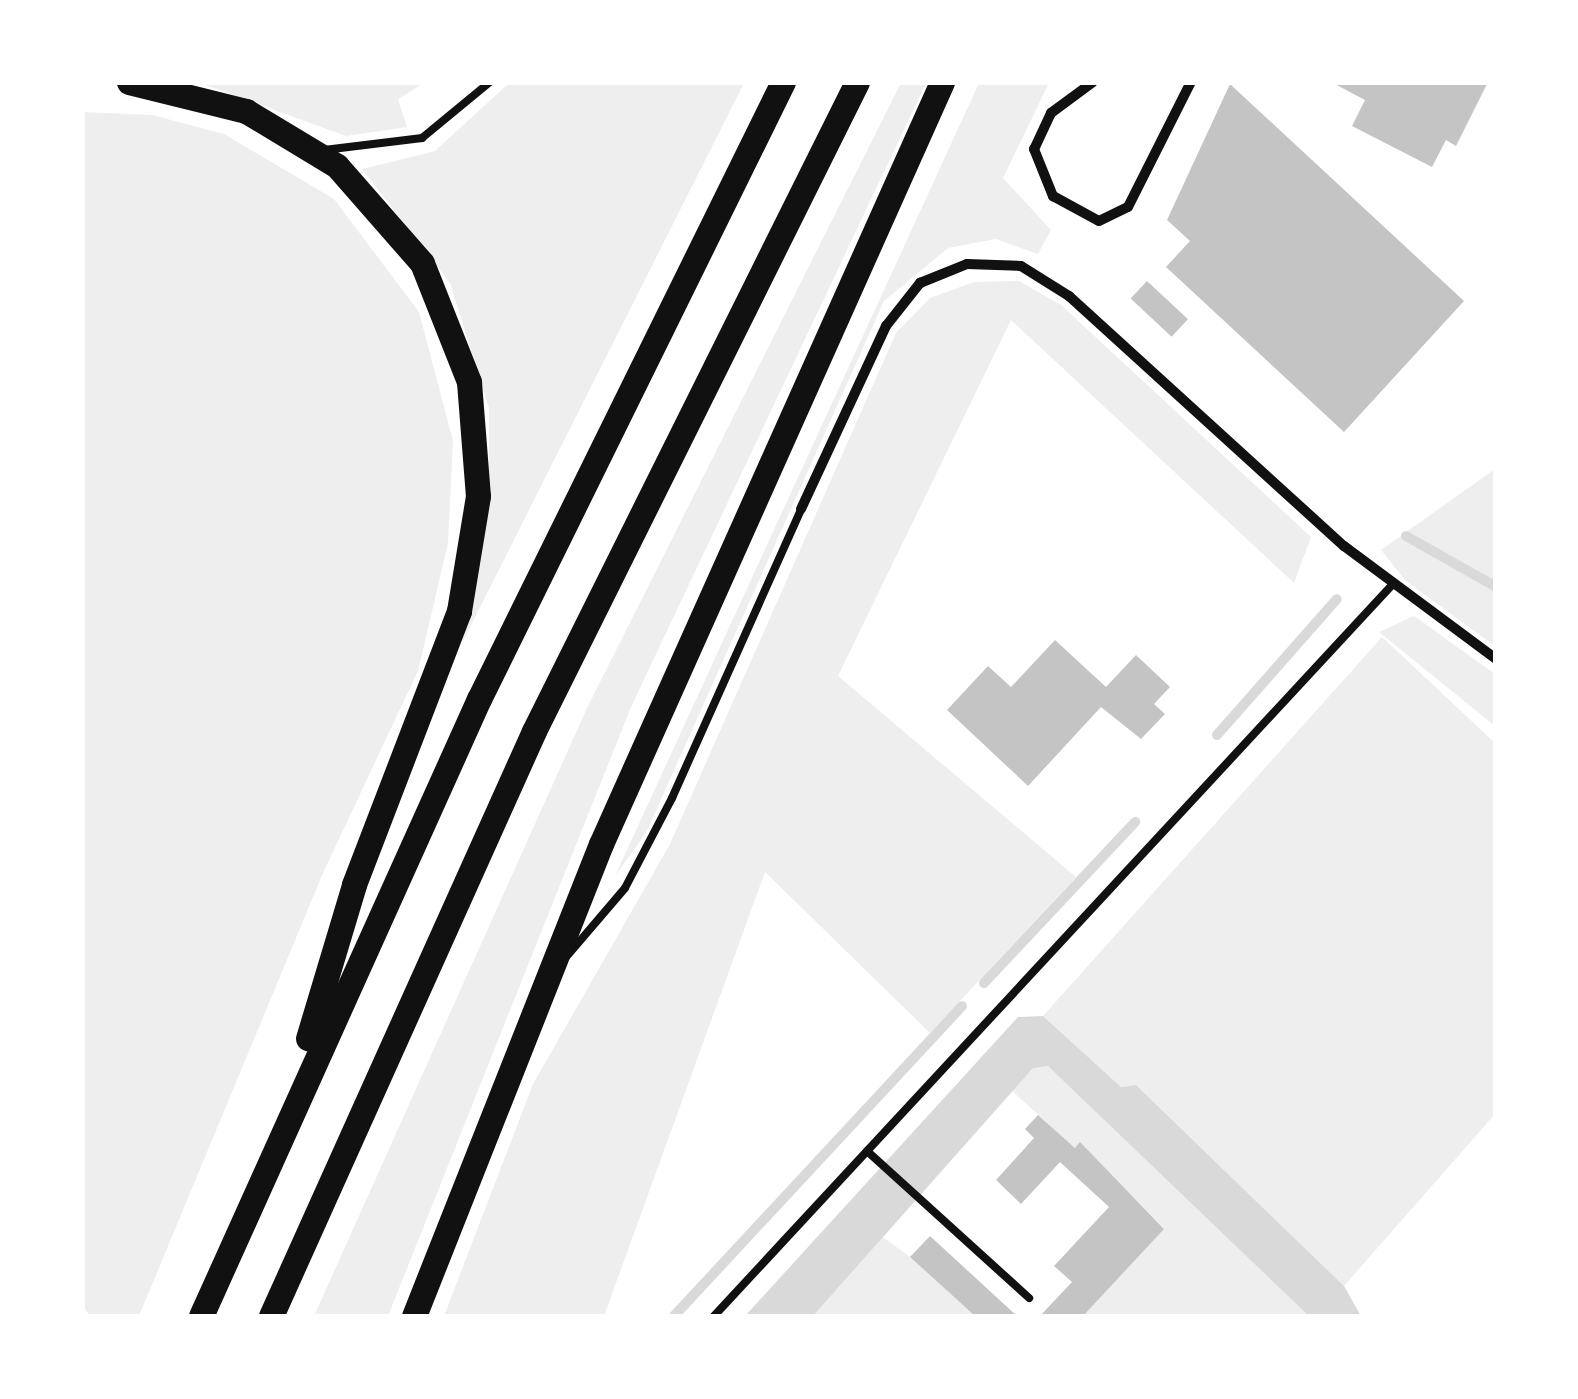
<!DOCTYPE html>
<style>
body{margin:0}
#map{position:relative;width:1578px;height:1399px;overflow:hidden;background:#fff;font-family:"Archivo Narrow",sans-serif}
div>[style]{position:absolute}
.green>*{inset:0;background:#eee}
.water>*{inset:0;background:#d9d9d9}
.stream>*{height:10px;margin:-5px;padding:0 5px;transform-origin:5px;border-radius:5px;background:#d9d9d9}
.building>*{inset:0;background:#c4c4c4;transform-origin:0 0}
.service>*{height:8px;margin:-4px;padding:0 4px;transform-origin:4px;border-radius:4px;background:#111}
.minor>*{height:10px;margin:-5px;padding:0 5px;transform-origin:5px;border-radius:5px;background:#111}
.motorway>*{height:25px;margin:-12.5px;padding:0 12.5px;transform-origin:12.5px;border-radius:12.5px;background:#111}
span{translate:-50% -50%;white-space:nowrap;text-align:center;line-height:1.15;-webkit-text-stroke:10px #fff;paint-order:stroke}
.frame{position:absolute;inset:0;border:85px solid #fff;pointer-events:none}
</style>
<div id="map">
<div class="green">
<i style="clip-path:polygon(200px 83px,424px 83px,398px 99px,407px 127px,346px 136px)"></i>
<i style="clip-path:polygon(509px 83px,744px 83px,462px 643px,489px 497px,489px 408px,450px 283px,362px 169px,435px 151px)"></i>
<i style="clip-path:polygon(901px 83px,926px 83px,631px 707px,388px 1316px,314px 1316px,587px 708px)"></i>
<i style="clip-path:polygon(979px 83px,1049px 83px,1003px 178px,1051px 230px,1038px 254px,996px 239px,948px 248px,884px 301px,646px 833px,615px 876px)"></i>
<i style="clip-path:polygon(83px 112px,152px 115px,224px 134px,334px 199px,419px 312px,453px 441px,448px 543px,418px 671px,323px 873px,139px 1316px,90px 1316px,83px 1307px)"></i>
<i style="clip-path:polygon(1019px 281px,1061px 305px,1311px 537px,1294px 583px,1011px 320px,838px 676px,1076px 877px,930px 1033px,765px 872px,604px 1316px,444px 1316px,533px 1084px,670px 844px,896px 333px,930px 298px,974px 282px)"></i>
<i style="clip-path:polygon(1495px 469px,1495px 646px,1406px 581px,1381px 550px)"></i>
<i style="clip-path:polygon(1414px 616px,1495px 674px,1495px 726px,1379px 632px)"></i>
<i style="clip-path:polygon(1382px 637px,1495px 743px,1495px 1114px,1344px 1286px,1136px 1085px,1121px 1087px,1043px 1016px)"></i>
<i style="clip-path:polygon(1048px 1066px,1308px 1307px,1309px 1316px,1083px 1316px,1164px 1228px,1080px 1143px,1075px 1148px,1012px 1091px,1033px 1067px)"></i>
<i style="clip-path:polygon(883px 1237px,910px 1257px,975px 1316px,813px 1316px)"></i>
</div>
<div class="water">
<i style="clip-path:polygon(1043px 1016px,1121px 1087px,1136px 1085px,1344px 1286px,1361px 1316px,1309px 1316px,1048px 1066px,1033px 1068px,813px 1316px,745px 1316px,1018px 1017px)"></i>
</div>
<div class="stream">
<i style="left:1406px;top:536px;width:103px;rotate:29.5deg"></i>
<i style="left:1217px;top:735px;width:181px;rotate:-48.6deg"></i>
<i style="left:984px;top:983px;width:221px;rotate:-46.8deg"></i>
<i style="left:674px;top:1316px;width:423px;rotate:-47.1deg"></i>
</div>
<div class="building">
<i style="clip-path:polygon(1331px 82px,1488px 82px,1456px 146px,1446px 140px,1432px 167px,1352px 126px,1365px 100px)"></i>
<i style="clip-path:polygon(1230px 84px,1464px 301px,1344px 432px,1166px 267px,1190px 241px,1167px 220px)"></i>
<i style="left:1147px;top:281px;width:56px;height:24px;rotate:43deg"></i>
<i style="clip-path:polygon(1055px 640px,1106px 687px,1136px 655px,1170px 687px,1154px 704px,1165px 714px,1141px 739px,1101px 707px,1028px 786px,947px 710px,988px 666px,1011px 687px)"></i>
<i style="clip-path:polygon(1038px 1115px,1075px 1148px,1080px 1142px,1164px 1229px,1083px 1316px,1040px 1316px,1072px 1282px,1054px 1266px,1109px 1207px,1060px 1162px,1021px 1204px,996px 1180px,1034px 1138px,1025px 1129px)"></i>
<i style="clip-path:polygon(930px 1236px,1017px 1316px,975px 1316px,910px 1257px)"></i>
</div>
<div class="service">
<i style="left:324px;top:150px;width:99px;rotate:-7deg"></i>
<i style="left:422px;top:138px;width:88px;rotate:-39.5deg"></i>
<i style="left:567px;top:956px;width:89px;rotate:-49.5deg"></i>
<i style="left:625px;top:888px;width:102px;rotate:-62.4deg"></i>
<i style="left:672px;top:798px;width:316px;rotate:-65.9deg"></i>
<i style="left:867px;top:1151px;width:219px;rotate:42.2deg"></i>
<i style="left:714px;top:1316px;width:997px;rotate:-47.15deg"></i>
</div>
<div class="minor">
<i style="left:1093px;top:82px;width:52px;rotate:143.6deg"></i>
<i style="left:1051px;top:113px;width:40px;rotate:115deg"></i>
<i style="left:1034px;top:149px;width:51px;rotate:68deg"></i>
<i style="left:1053px;top:196px;width:52px;rotate:28.5deg"></i>
<i style="left:1099px;top:221px;width:32px;rotate:-26deg"></i>
<i style="left:1128px;top:207px;width:140px;rotate:-63.3deg"></i>
<i style="left:801px;top:509px;width:202px;rotate:-65.1deg"></i>
<i style="left:886px;top:326px;width:55px;rotate:-51.7deg"></i>
<i style="left:920px;top:283px;width:51px;rotate:-22deg"></i>
<i style="left:967px;top:264px;width:54px;rotate:2.1deg"></i>
<i style="left:1021px;top:266px;width:57px;rotate:32deg"></i>
<i style="left:1069px;top:296px;width:372px;rotate:42.3deg"></i>
<i style="left:1344px;top:546px;width:189px;rotate:36.6deg"></i>
</div>
<div class="motorway">
<i style="left:129px;top:82px;width:121px;rotate:13.9deg"></i>
<i style="left:246px;top:111px;width:106px;rotate:31.1deg"></i>
<i style="left:337px;top:166px;width:129px;rotate:48.8deg"></i>
<i style="left:422px;top:263px;width:128px;rotate:68.4deg"></i>
<i style="left:469px;top:382px;width:114px;rotate:85.5deg"></i>
<i style="left:478px;top:496px;width:117px;rotate:99.4deg"></i>
<i style="left:459px;top:611px;width:293px;rotate:111deg"></i>
<i style="left:354px;top:885px;width:160px;rotate:106.7deg"></i>
<i style="left:201px;top:1316px;width:677px;rotate:-65.75deg"></i>
<i style="left:479px;top:699px;width:688px;rotate:-63.77deg"></i>
<i style="left:271px;top:1316px;width:641px;rotate:-65.79deg"></i>
<i style="left:534px;top:731px;width:725px;rotate:-63.54deg"></i>
<i style="left:414px;top:1316px;width:508px;rotate:-68.39deg"></i>
<i style="left:601px;top:844px;width:835px;rotate:-65.89deg"></i>
</div>
<div class="frame"></div>
</div>
